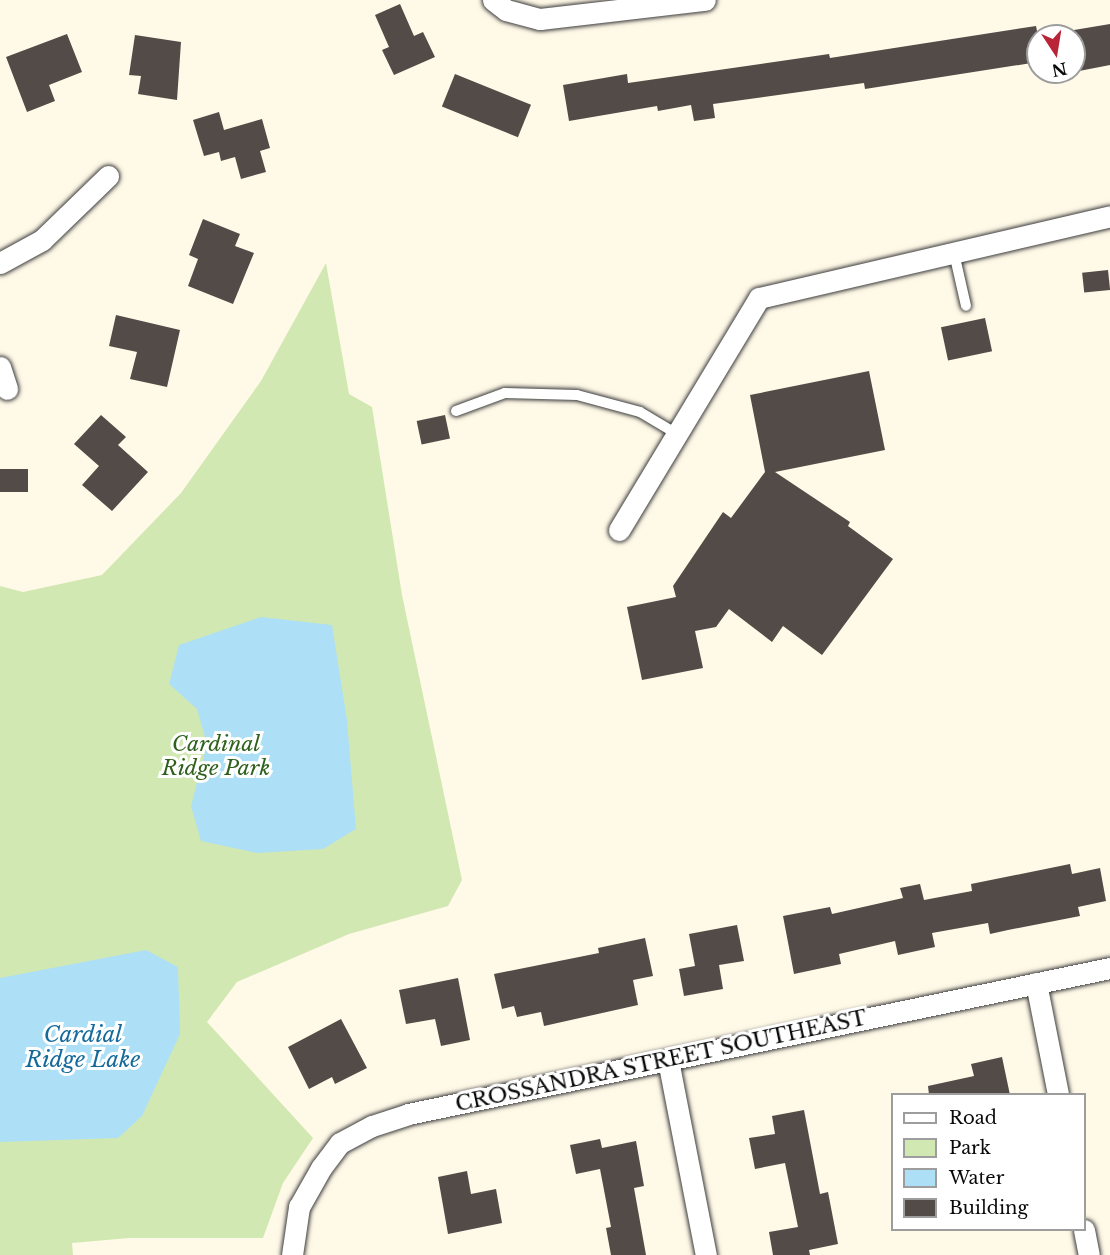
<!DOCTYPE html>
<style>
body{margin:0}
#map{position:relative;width:1110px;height:1255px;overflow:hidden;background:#fff9e8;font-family:"Libre Baskerville",serif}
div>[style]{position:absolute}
.green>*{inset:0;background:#d2e8b3}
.water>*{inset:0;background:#ade0f6}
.building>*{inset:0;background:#534b47;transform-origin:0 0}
.roads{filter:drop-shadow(0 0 2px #3d3d3d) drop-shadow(0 0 2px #3d3d3d)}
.service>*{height:10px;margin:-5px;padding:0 5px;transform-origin:5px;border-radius:5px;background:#fff}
.minor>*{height:21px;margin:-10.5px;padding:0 10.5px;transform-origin:10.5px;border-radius:10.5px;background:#fff}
span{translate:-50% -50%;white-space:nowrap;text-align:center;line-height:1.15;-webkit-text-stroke:6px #fff;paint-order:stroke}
.park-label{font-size:21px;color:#2f611c;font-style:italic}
.street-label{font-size:21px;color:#0a0a0a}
.water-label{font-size:22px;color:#156a9b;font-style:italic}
.legend{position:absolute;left:891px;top:1093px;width:195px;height:138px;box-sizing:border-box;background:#fff;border:2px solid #9d9d9d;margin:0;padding:8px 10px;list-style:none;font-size:18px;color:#0a0a0a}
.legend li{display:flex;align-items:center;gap:12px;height:30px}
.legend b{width:30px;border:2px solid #9d9d9d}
.north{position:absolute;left:1026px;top:24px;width:60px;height:60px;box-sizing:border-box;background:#fff;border:2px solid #9d9d9d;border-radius:50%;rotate:168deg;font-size:16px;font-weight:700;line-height:24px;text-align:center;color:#0a0a0a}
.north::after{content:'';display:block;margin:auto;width:21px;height:27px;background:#b92436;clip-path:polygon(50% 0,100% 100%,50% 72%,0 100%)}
</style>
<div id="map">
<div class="green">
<i style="clip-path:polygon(326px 263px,349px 394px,372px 407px,402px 595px,462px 880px,448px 906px,349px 934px,237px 982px,207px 1022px,313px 1138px,283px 1183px,263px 1238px,129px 1238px,72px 1243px,73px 1255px,0 1255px,0 586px,23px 592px,102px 575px,181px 493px,261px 381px)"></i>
</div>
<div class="water">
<i style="clip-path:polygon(261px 617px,332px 625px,347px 720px,356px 829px,323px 849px,257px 853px,201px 841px,191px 806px,207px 744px,197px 709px,169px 684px,179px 645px)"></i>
<i style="clip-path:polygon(146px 950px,178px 967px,180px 1034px,142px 1116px,118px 1138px,0 1142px,0 978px)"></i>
</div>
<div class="building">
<i style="clip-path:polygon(400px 4px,414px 36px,423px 32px,435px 57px,394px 75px,382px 50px,389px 47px,375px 15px)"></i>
<i style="clip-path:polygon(1110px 24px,1110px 65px,1074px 72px,1074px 36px,1038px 36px,1038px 62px,865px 89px,864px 83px,713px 104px,715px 118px,694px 121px,691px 105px,658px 111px,657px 106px,569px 121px,563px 85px,627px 74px,628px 83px,829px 54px,830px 58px,1036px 26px,1038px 36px)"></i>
<i style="clip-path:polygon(67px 34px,82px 72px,49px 85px,55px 101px,27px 112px,6px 57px)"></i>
<i style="clip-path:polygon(135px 35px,181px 42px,177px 100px,138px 94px,141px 76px,129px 75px)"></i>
<i style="left:455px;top:74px;width:82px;height:35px;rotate:22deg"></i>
<i style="clip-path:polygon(219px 112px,224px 130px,262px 119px,270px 148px,260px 151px,266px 172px,241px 179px,235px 157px,221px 161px,219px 152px,204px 156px,193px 120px)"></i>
<i style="clip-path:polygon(203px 219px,240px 234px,235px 246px,254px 253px,233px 304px,188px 286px,198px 259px,189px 255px)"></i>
<i style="left:1108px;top:270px;width:20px;height:26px;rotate:84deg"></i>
<i style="clip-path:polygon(116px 315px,180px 330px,167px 387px,130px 379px,137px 352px,109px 346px)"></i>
<i style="left:985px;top:318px;width:34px;height:45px;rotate:78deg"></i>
<i style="clip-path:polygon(869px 371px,885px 450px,775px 472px,850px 522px,848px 526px,893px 559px,822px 655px,783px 626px,772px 642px,729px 609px,716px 627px,695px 631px,703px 668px,642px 680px,627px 607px,676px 597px,673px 586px,723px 512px,731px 518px,765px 472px,750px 395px)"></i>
<i style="clip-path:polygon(101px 415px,126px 437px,118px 445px,148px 472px,112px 511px,82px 485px,99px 466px,74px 444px)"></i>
<i style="left:445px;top:415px;width:24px;height:29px;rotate:78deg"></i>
<i style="left:0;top:469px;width:28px;height:23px"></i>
<i style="clip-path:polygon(1070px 864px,1072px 874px,1100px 868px,1106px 901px,1078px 907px,1080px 916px,1008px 930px,990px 934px,988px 923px,932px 933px,935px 947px,898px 955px,895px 941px,839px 954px,841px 964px,794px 974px,783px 916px,830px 907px,832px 914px,903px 898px,900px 888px,920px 884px,924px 900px,972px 891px,971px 884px)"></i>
<i style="clip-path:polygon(737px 925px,744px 961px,719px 965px,723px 989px,684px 996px,679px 969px,695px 966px,689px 934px)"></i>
<i style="clip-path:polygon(645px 938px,653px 976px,633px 980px,638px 1005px,544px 1026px,541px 1012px,517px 1017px,514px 1006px,502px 1009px,494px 974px,599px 953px,598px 948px)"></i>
<i style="clip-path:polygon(458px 978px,470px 1040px,441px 1046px,435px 1019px,406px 1024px,399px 990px)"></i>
<i style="clip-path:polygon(341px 1019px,367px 1068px,335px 1084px,332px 1077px,309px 1089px,288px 1047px)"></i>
<i style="clip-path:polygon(1002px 1057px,1010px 1095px,929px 1095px,928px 1086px,974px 1076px,971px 1064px)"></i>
<i style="clip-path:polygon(804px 1110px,820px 1194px,828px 1192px,838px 1244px,809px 1250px,810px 1255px,773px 1255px,769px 1232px,798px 1227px,785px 1163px,755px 1169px,749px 1138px,775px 1134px,772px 1116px)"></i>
<i style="clip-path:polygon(600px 1139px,602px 1148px,636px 1141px,644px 1186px,634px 1188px,646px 1255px,611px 1255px,606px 1228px,611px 1227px,600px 1169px,576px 1174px,570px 1145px)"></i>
<i style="clip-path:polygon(467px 1171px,471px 1194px,496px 1189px,502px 1223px,448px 1234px,438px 1177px)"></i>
</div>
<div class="roads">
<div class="service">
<i style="left:954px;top:253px;width:54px;rotate:77.2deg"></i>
<i style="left:456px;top:411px;width:52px;rotate:-20.2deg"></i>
<i style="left:505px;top:393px;width:72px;rotate:1.6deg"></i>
<i style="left:577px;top:395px;width:65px;rotate:15.1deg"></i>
<i style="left:640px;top:412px;width:43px;rotate:30.7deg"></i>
</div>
<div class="minor">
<i style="left:493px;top:0;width:16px;rotate:38deg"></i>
<i style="left:506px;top:10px;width:35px;rotate:15deg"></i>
<i style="left:540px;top:19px;width:166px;rotate:-6.6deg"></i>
<i style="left:0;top:263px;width:48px;rotate:-28.7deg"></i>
<i style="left:42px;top:240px;width:92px;rotate:-44.1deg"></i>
<i style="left:0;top:367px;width:23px;rotate:72deg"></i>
<i style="left:619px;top:530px;width:271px;rotate:-58.9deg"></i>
<i style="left:759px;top:298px;width:360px;rotate:-13.1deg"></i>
<i style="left:1036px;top:983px;width:113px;rotate:78.8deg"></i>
<i style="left:668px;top:1060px;width:199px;rotate:79deg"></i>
<i style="left:1084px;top:1230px;width:25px;rotate:79deg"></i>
<i style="left:292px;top:1255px;width:49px;rotate:-81.7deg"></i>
<i style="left:299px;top:1207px;width:45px;rotate:-60.6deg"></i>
<i style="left:321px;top:1168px;width:31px;rotate:-53deg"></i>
<i style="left:340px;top:1143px;width:36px;rotate:-28deg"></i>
<i style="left:372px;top:1126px;width:38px;rotate:-18deg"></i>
<i style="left:408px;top:1114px;width:717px;rotate:-11.75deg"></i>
</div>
</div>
<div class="park-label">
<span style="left:216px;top:756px">Cardinal<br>Ridge Park</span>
</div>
<div class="street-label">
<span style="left:661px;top:1061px;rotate:-12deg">CROSSANDRA STREET SOUTHEAST</span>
</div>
<div class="water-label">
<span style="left:83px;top:1047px">Cardial<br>Ridge Lake</span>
</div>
<ul class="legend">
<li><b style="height:8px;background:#fff"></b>Road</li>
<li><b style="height:16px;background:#d2e8b3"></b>Park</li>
<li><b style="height:16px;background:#ade0f6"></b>Water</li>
<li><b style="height:16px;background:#534b47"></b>Building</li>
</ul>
<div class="north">N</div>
</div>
